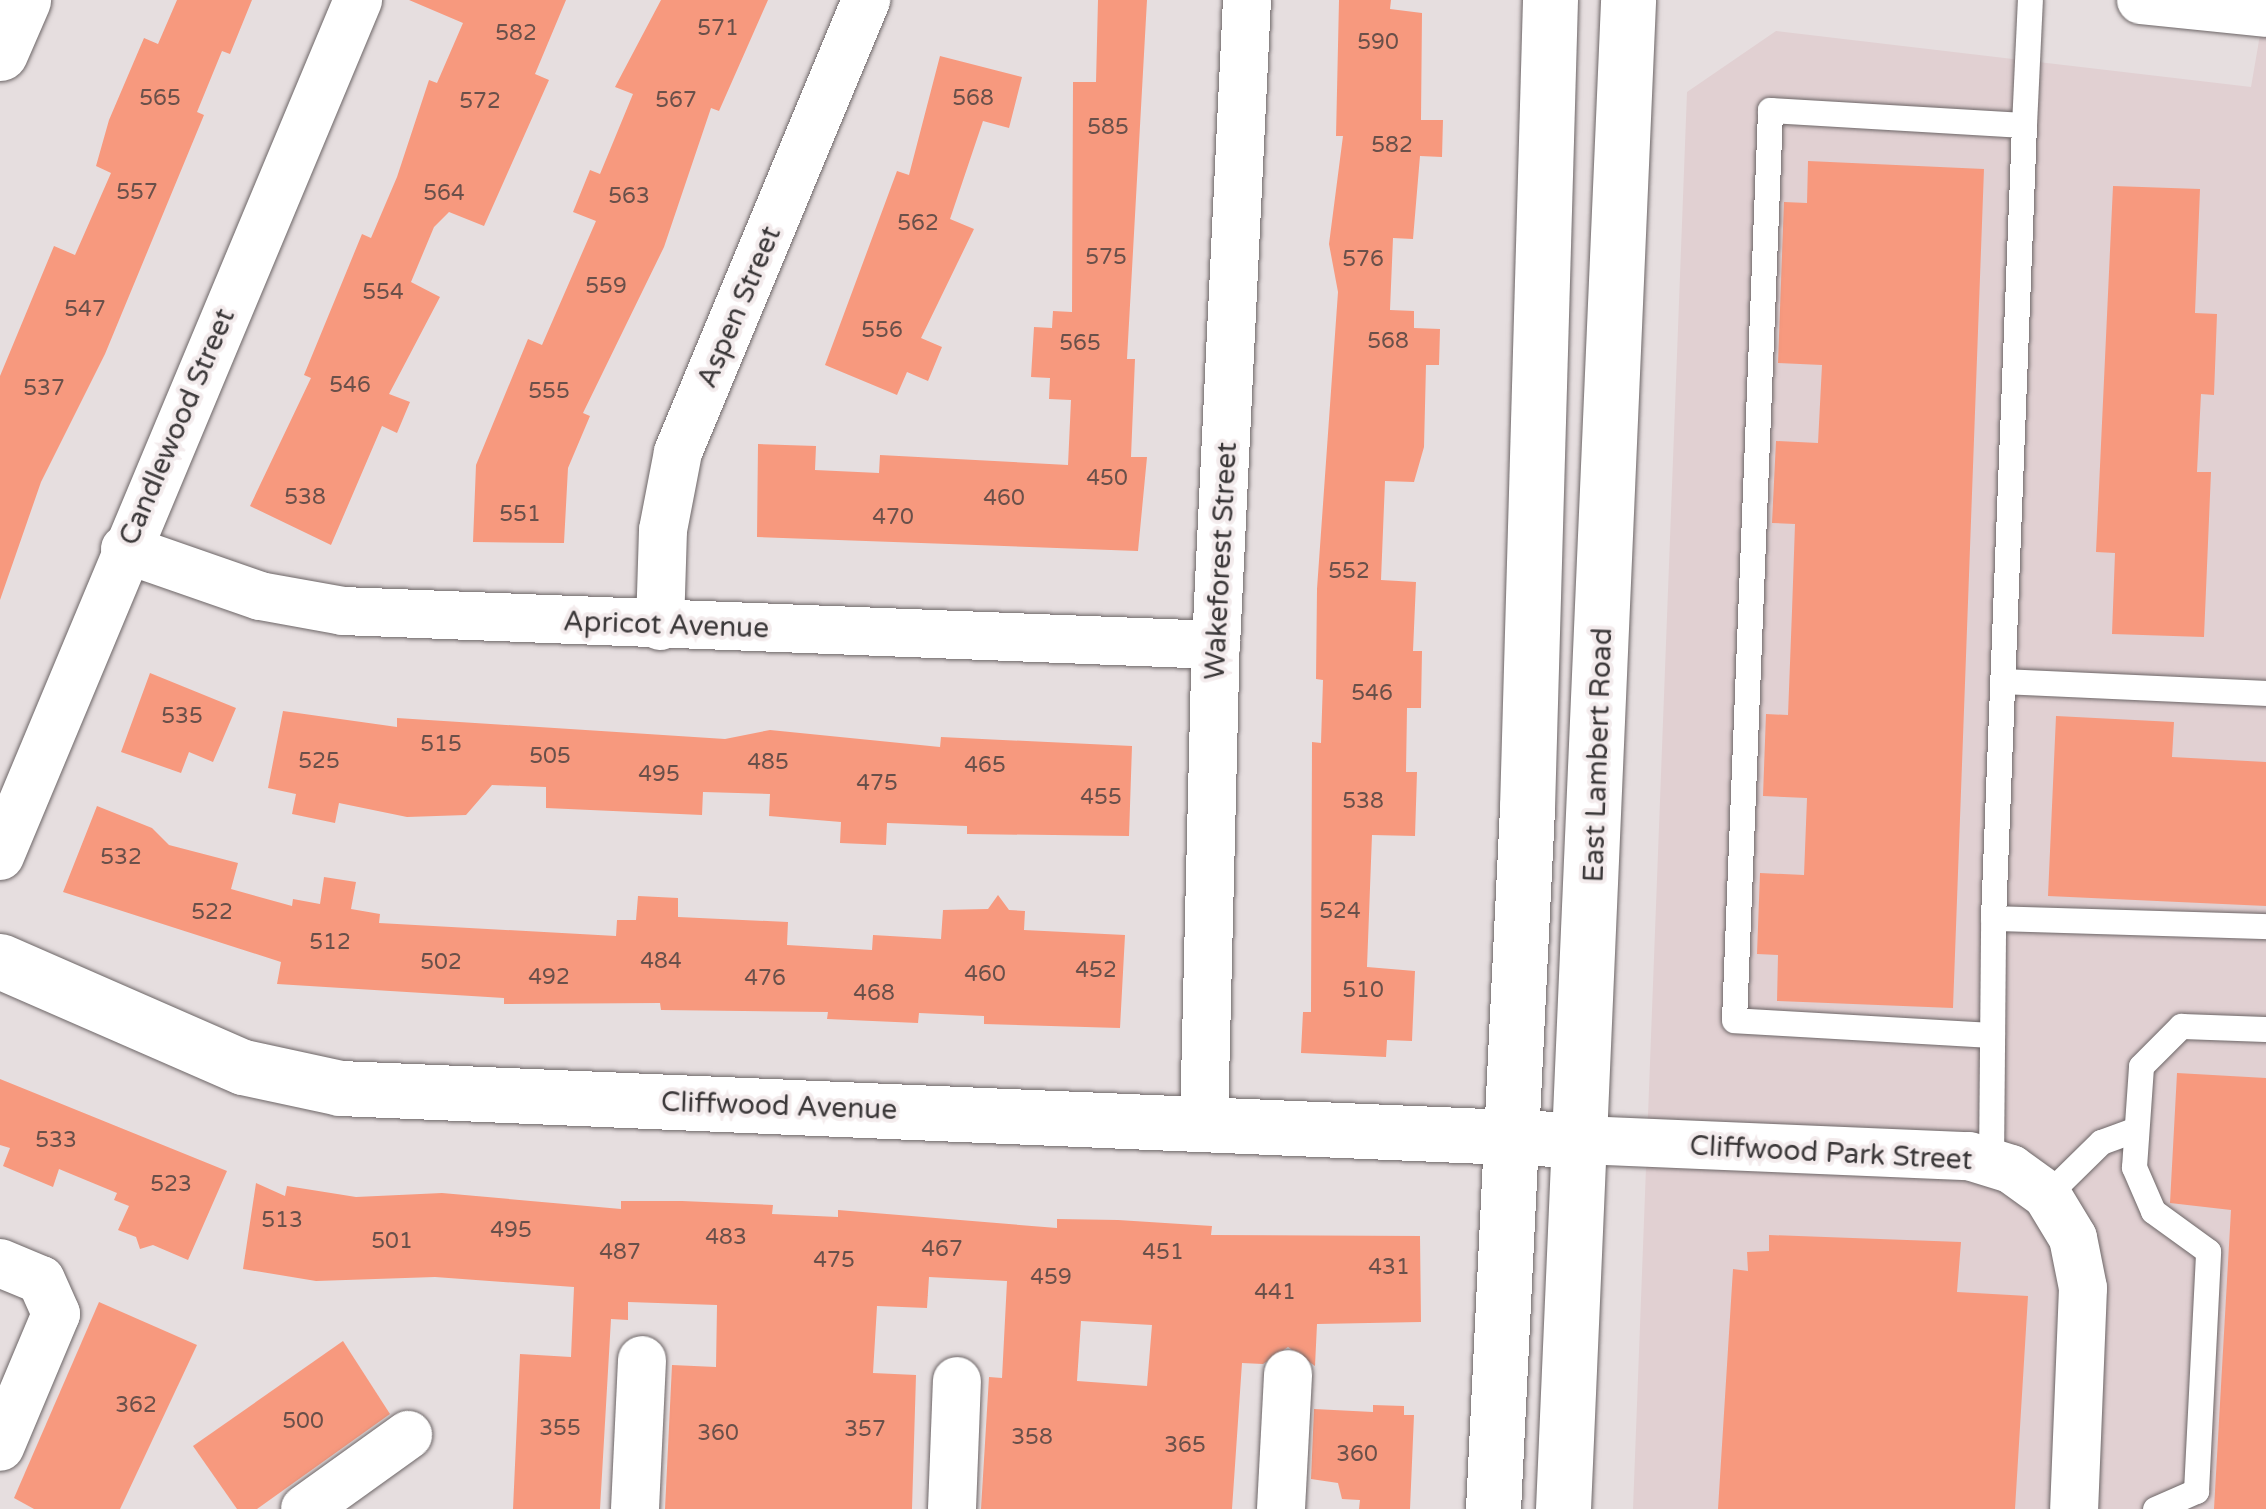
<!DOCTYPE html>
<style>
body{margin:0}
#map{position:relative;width:2266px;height:1509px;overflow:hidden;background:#e6dedf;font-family:"Varela Round",sans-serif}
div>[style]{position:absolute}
.built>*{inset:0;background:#e1d0d2}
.building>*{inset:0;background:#f7997e}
.roads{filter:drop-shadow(0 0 2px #6d6667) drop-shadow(0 0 2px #6d6667)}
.lane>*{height:25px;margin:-12.5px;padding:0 12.5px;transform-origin:12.5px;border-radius:12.5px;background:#fff}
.street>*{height:48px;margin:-24px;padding:0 24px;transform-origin:24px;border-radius:24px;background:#fff}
.secondary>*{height:55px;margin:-27.5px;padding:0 27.5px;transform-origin:27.5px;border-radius:27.5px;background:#fff}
span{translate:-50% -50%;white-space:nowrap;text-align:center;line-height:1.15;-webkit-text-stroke:8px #f3ebec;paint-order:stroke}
.number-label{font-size:22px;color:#6a504a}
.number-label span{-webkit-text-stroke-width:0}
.street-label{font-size:28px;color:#3b3839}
</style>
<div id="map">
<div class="built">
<i style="clip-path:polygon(2266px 0,2266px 1509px,1633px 1509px,1687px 92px,1776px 31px,2251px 87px)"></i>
</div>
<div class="building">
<i style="clip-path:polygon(177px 0,252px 0,230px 54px,222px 51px,197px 112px,204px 115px,105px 354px,41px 482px,0 600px,0 376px,54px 246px,75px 255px,111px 173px,96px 166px,109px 120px,144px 38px,158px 44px)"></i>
<i style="clip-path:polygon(409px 0,566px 0,535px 74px,549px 80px,484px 226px,449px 212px,434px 227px,411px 282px,440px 297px,389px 394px,410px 402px,397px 433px,382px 426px,331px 545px,250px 506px,311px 378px,304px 375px,362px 234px,371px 238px,397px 177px,429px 80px,437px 83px,463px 23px)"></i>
<i style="clip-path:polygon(661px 0,768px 0,719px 111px,711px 108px,664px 247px,583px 413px,590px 416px,568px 468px,564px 543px,473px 542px,476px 465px,528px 339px,542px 345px,596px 221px,573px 212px,590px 170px,600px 174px,633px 94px,615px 87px)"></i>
<i style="clip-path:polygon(1098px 0,1147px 0,1127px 359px,1135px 359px,1131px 457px,1147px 457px,1138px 551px,757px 537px,758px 444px,816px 446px,815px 470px,879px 473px,880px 455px,1068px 465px,1071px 400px,1049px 399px,1050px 378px,1031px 377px,1034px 327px,1052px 328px,1053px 311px,1072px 312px,1073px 82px,1096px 82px)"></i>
<i style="clip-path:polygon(1339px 0,1391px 0,1390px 9px,1422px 13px,1421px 120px,1443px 120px,1442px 157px,1420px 156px,1413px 239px,1393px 238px,1390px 310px,1414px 311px,1414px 328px,1440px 329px,1439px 365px,1426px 365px,1424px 447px,1414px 482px,1385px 481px,1381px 580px,1416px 582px,1413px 651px,1422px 651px,1421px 708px,1407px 708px,1406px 772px,1417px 772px,1415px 836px,1372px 835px,1367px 967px,1415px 971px,1412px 1041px,1387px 1040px,1386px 1057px,1301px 1053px,1303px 1012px,1311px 1012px,1312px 742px,1321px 743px,1323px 680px,1316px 679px,1317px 589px,1338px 292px,1329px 244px,1343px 136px,1336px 136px)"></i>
<i style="clip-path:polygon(940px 56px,1022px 77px,1009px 128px,983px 121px,950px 219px,974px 229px,921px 338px,942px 347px,928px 381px,907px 372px,897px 395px,825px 365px,897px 171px,909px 175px)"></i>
<i style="clip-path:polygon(1808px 161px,1984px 169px,1953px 1008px,1777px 1001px,1778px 955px,1757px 954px,1760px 873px,1804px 875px,1807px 798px,1763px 796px,1766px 714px,1788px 715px,1792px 611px,1795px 524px,1772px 523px,1776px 441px,1818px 443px,1822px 365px,1778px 363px,1784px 202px,1807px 203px)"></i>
<i style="clip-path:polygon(2113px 186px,2200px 189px,2195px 313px,2217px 314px,2214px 395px,2201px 394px,2197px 472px,2211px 472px,2204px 637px,2112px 634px,2115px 553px,2096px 552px)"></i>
<i style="clip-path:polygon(150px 673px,236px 708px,213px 762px,189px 752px,181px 773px,121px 752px)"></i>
<i style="clip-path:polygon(283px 711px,397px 727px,397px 718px,725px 739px,770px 730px,940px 747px,941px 737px,1132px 746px,1129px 836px,967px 834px,967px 826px,887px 823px,886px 845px,840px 843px,841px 822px,769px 816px,770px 794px,703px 792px,702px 815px,546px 808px,546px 787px,492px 785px,466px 815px,407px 817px,339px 803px,335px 823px,292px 814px,296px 794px,268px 788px)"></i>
<i style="clip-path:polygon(2056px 716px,2174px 722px,2172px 757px,2266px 762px,2266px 906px,2048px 896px)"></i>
<i style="clip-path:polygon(97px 806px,152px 828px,169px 845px,238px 863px,231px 889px,292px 906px,293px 899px,320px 904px,324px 877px,356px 882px,351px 909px,380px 914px,379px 923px,616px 936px,617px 920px,636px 920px,638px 896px,678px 898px,678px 917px,788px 922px,787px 945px,872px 950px,873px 935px,941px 939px,943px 910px,988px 909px,998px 895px,1009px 910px,1025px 911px,1024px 930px,1125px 935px,1120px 1028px,984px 1024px,984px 1016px,919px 1013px,918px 1023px,827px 1019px,828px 1012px,661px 1010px,660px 1003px,504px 1004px,504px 998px,277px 984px,281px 962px,63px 892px)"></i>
<i style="clip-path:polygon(2177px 1073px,2266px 1078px,2266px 1509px,2214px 1509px,2231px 1210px,2170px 1203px)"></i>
<i style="clip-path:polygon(0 1079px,227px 1171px,188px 1260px,153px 1245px,140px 1249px,136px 1237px,118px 1230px,129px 1206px,114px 1200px,117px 1193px,59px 1169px,53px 1187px,3px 1166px,10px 1148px,0 1145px)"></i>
<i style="clip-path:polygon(evenodd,256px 1183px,285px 1196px,287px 1186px,356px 1197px,442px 1193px,621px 1209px,621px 1201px,682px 1201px,773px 1205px,772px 1214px,838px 1217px,838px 1210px,1057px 1228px,1057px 1219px,1118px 1220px,1212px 1226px,1211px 1235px,1420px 1236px,1421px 1322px,1317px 1324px,1315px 1366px,1288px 1347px,1263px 1364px,1242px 1363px,1232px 1509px,981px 1509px,989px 1377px,1002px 1378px,1007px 1281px,929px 1277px,927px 1308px,877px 1306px,873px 1373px,916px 1375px,912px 1509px,665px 1509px,672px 1365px,716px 1367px,717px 1305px,628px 1302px,628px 1320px,611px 1319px,600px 1509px,513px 1509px,520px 1354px,571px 1357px,574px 1287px,435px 1277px,316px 1281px,243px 1269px,256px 1183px,1081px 1321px,1152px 1325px,1147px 1386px,1077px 1381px,1081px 1321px)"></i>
<i style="clip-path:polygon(1769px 1235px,1961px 1242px,1957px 1292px,2028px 1296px,2015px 1509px,1718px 1509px,1733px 1269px,1748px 1271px,1747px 1252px,1769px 1251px)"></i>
<i style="clip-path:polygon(99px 1302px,197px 1345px,120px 1509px,34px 1509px,14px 1498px)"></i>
<i style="clip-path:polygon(343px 1341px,390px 1414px,257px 1509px,237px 1509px,193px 1446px)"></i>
<i style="clip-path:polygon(1373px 1405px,1404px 1406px,1404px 1415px,1414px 1415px,1410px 1509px,1359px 1509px,1360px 1500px,1342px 1499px,1338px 1483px,1311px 1479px,1314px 1409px,1373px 1412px)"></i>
</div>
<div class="roads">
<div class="lane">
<i style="left:2003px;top:681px;width:263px;rotate:2.6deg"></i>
<i style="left:1993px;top:918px;width:794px;rotate:-87.76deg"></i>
<i style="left:1992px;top:1035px;width:258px;rotate:-176.7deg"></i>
<i style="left:1734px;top:1020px;width:911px;rotate:-87.73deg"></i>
<i style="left:1770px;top:110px;width:254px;rotate:3.4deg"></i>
<i style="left:2024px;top:125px;width:125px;rotate:-87.3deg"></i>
<i style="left:1991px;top:1164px;width:246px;rotate:-89.5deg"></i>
<i style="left:1993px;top:918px;width:273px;rotate:1.7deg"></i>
<i style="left:2047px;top:1195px;width:76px;rotate:-44.5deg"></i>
<i style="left:2101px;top:1142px;width:37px;rotate:-20deg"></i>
<i style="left:2155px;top:1509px;width:45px;rotate:-23.7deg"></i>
<i style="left:2196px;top:1491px;width:240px;rotate:-87.1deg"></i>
<i style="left:2208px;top:1251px;width:68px;rotate:-144deg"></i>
<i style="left:2153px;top:1211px;width:48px;rotate:-113.4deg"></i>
<i style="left:2134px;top:1167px;width:101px;rotate:-86deg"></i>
<i style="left:2141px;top:1066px;width:57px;rotate:-45deg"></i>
<i style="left:2181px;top:1026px;width:85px;rotate:2deg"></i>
</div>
<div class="street">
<i style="left:2141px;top:0;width:126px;rotate:5.9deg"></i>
<i style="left:125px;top:549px;width:143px;rotate:19.2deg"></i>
<i style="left:260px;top:596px;width:84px;rotate:10.2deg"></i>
<i style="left:343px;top:611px;width:874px;rotate:2.23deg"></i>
<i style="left:660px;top:626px;width:96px;rotate:-88.2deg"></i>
<i style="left:663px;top:530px;width:79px;rotate:-79.1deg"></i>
<i style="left:678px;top:452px;width:490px;rotate:-67.4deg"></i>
<i style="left:0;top:856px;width:928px;rotate:-67.3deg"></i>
<i style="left:1204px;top:1122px;width:477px;rotate:-88.6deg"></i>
<i style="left:1216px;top:645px;width:646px;rotate:-87.25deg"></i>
<i style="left:1582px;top:1140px;width:387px;rotate:2.4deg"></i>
<i style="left:1969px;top:1156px;width:44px;rotate:17.2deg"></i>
<i style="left:2011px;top:1169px;width:44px;rotate:35.8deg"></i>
<i style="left:2047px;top:1195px;width:50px;rotate:58.8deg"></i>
<i style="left:2073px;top:1238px;width:51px;rotate:78.7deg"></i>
<i style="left:2083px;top:1288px;width:221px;rotate:92.3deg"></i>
<i style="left:0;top:1263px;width:44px;rotate:22.5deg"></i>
<i style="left:41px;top:1280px;width:37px;rotate:66deg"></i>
<i style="left:56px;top:1314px;width:144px;rotate:112.8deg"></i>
<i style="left:305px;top:1509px;width:127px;rotate:-35.7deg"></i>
<i style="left:635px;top:1509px;width:149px;rotate:-87.3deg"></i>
<i style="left:952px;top:1509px;width:128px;rotate:-87.8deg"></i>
<i style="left:1281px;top:1509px;width:135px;rotate:-87deg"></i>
</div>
<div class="secondary">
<i style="left:0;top:53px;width:58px;rotate:-66.5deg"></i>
<i style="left:0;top:961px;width:265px;rotate:23.6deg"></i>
<i style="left:243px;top:1067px;width:99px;rotate:12.2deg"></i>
<i style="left:340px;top:1088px;width:1243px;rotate:2.4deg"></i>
<i style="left:1493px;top:1509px;width:702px;rotate:-87.22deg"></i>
<i style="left:1527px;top:808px;width:808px;rotate:-88.37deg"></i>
<i style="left:1563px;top:1509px;width:1510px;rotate:-87.53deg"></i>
</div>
</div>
<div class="number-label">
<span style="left:718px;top:29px">571</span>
<span style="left:516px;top:34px">582</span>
<span style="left:1378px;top:43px">590</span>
<span style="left:160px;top:99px">565</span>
<span style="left:973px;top:99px">568</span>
<span style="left:676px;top:101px">567</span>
<span style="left:480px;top:102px">572</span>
<span style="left:1108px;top:128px">585</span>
<span style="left:1392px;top:146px">582</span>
<span style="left:137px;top:193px">557</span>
<span style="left:444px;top:194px">564</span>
<span style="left:629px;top:197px">563</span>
<span style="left:918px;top:224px">562</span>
<span style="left:1106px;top:258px">575</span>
<span style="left:1363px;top:260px">576</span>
<span style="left:606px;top:287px">559</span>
<span style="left:383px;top:293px">554</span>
<span style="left:85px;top:310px">547</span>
<span style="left:882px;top:331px">556</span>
<span style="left:1388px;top:342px">568</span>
<span style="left:1080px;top:344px">565</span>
<span style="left:350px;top:386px">546</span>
<span style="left:44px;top:389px">537</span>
<span style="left:549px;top:392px">555</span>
<span style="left:1107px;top:479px">450</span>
<span style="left:305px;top:498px">538</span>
<span style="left:1004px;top:499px">460</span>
<span style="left:520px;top:515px">551</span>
<span style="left:893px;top:518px">470</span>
<span style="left:1349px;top:572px">552</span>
<span style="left:1372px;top:694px">546</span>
<span style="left:182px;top:717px">535</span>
<span style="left:441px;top:745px">515</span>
<span style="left:550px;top:757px">505</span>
<span style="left:319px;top:762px">525</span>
<span style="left:768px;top:763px">485</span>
<span style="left:985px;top:766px">465</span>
<span style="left:659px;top:775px">495</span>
<span style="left:877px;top:784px">475</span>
<span style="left:1101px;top:798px">455</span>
<span style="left:1363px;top:802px">538</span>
<span style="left:121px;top:858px">532</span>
<span style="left:1340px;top:912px">524</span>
<span style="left:212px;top:913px">522</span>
<span style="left:330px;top:943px">512</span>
<span style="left:661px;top:962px">484</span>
<span style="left:441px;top:963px">502</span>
<span style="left:1096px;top:971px">452</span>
<span style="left:985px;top:975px">460</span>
<span style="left:549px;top:978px">492</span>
<span style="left:765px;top:979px">476</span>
<span style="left:1363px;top:991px">510</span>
<span style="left:874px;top:994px">468</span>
<span style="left:56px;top:1141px">533</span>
<span style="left:171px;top:1185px">523</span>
<span style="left:282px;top:1221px">513</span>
<span style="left:511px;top:1231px">495</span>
<span style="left:726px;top:1238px">483</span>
<span style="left:392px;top:1242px">501</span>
<span style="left:942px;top:1250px">467</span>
<span style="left:620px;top:1253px">487</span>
<span style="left:1163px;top:1253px">451</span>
<span style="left:834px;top:1261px">475</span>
<span style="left:1389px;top:1268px">431</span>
<span style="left:1051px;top:1278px">459</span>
<span style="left:1275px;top:1293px">441</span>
<span style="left:136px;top:1406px">362</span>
<span style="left:303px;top:1422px">500</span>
<span style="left:560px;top:1429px">355</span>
<span style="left:865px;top:1430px">357</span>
<span style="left:718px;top:1434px">360</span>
<span style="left:1032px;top:1438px">358</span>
<span style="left:1185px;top:1446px">365</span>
<span style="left:1357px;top:1455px">360</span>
</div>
<div class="street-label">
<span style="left:739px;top:307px;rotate:-67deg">Aspen Street</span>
<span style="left:177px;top:427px;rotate:-67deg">Candlewood Street</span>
<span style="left:1221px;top:561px;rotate:-87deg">Wakeforest Street</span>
<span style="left:666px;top:625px;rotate:2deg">Apricot Avenue</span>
<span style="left:1598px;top:755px;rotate:-88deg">East Lambert Road</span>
<span style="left:779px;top:1106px;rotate:2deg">Cliffwood Avenue</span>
<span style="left:1831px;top:1153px;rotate:3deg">Cliffwood Park Street</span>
</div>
</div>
